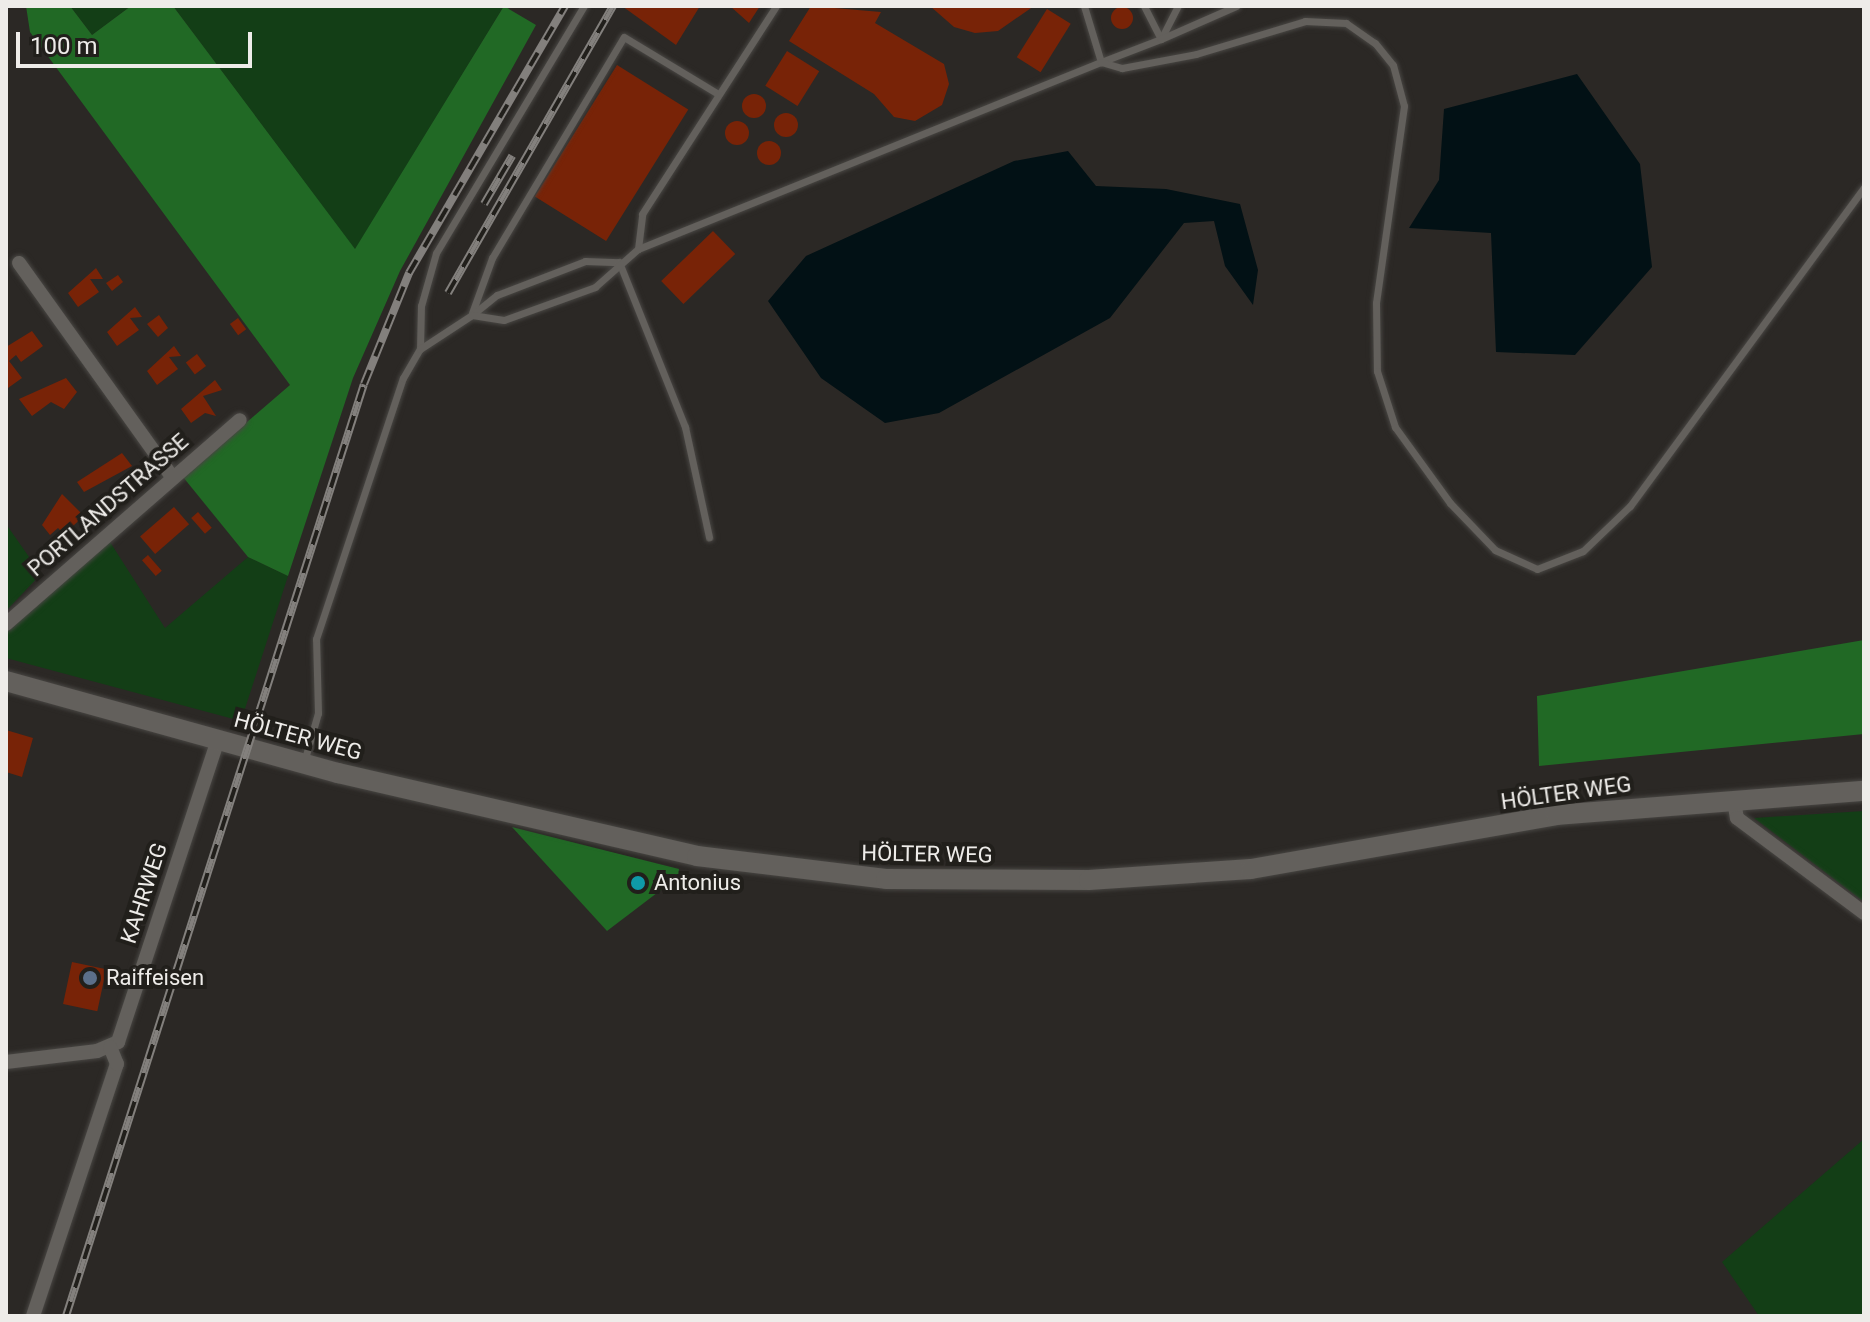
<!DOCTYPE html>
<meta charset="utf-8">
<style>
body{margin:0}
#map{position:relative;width:1870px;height:1322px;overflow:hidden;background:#2b2825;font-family:Roboto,sans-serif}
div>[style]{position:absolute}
.green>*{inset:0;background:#133e16}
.forest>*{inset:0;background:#216925}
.water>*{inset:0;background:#021115}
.building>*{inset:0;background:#782307;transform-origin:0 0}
.round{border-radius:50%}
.roads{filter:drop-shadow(0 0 2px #484643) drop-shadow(0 0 2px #484643)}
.lane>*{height:7px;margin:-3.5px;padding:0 3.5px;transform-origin:3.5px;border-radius:3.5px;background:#63605c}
.street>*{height:14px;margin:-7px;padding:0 7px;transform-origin:7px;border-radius:7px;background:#63605c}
.secondary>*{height:20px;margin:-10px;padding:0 10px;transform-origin:10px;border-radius:10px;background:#63605c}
.rail>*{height:8px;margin-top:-4px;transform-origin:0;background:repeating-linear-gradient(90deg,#211f1b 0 15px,#83807d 0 30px);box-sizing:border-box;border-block:2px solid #83807d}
.dots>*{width:22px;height:22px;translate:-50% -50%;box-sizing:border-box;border:4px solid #211f1b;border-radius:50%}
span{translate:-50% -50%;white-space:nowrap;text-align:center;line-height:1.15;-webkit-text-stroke:8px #211f1b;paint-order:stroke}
.street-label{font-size:22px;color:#eeece9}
.poi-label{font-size:22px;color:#eeece9}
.left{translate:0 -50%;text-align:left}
.frame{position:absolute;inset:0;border:8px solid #eeece9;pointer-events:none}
.scale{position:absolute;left:16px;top:32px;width:236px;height:36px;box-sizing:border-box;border:4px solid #eeece9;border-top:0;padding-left:10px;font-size:24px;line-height:28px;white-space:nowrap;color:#eeece9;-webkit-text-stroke:6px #211f1b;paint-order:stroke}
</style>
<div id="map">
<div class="green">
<i style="clip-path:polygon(70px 6px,131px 6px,92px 35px)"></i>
<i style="clip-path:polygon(173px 6px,504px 6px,355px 250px)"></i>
<i style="clip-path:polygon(6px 524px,41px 574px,6px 611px)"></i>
<i style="clip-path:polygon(110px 542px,165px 628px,248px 557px,288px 576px,241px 721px,6px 658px,7px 630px)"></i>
<i style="clip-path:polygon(1864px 811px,1864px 902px,1754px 818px)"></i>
<i style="clip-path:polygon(1864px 1139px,1864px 1316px,1759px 1316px,1722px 1262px)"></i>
</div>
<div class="forest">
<i style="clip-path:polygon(26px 6px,70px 6px,92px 35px,131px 6px,173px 6px,355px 249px,504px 6px,536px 25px,400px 271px,353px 378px,288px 576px,248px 557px,183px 477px,290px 385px,30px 32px)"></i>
<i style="clip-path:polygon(1864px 640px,1864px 734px,1539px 766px,1537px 696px)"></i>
<i style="clip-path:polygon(512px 827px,679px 869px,678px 877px,607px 931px)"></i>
</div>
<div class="water">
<i style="clip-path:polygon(1577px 74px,1640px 164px,1652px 267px,1575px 355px,1496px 352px,1491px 233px,1409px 228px,1439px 180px,1444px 109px)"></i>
<i style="clip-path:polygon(1068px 151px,1096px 186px,1166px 189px,1240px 204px,1258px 270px,1253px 305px,1225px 266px,1214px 221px,1184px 223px,1110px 318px,939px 413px,885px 423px,821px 378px,768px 301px,806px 256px,1014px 161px)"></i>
</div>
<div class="building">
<i style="clip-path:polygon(622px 6px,700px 6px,676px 45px)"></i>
<i style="clip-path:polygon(730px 6px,760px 6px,749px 23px)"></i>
<i style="clip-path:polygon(811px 6px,881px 12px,875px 23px,944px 64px,949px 84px,942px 105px,915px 121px,894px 117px,874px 94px,789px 41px)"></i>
<i style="clip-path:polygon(930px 6px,1034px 6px,998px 31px,975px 33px,954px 27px)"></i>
<i class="round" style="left:1111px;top:7px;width:22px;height:22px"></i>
<i style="left:1047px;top:9px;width:28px;height:57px;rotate:32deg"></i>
<i style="left:787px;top:51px;width:38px;height:41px;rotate:32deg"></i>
<i style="left:617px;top:65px;width:84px;height:155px;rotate:32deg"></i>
<i class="round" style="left:742px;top:94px;width:24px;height:24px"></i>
<i class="round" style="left:774px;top:113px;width:24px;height:24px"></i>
<i class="round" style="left:725px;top:121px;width:24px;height:24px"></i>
<i class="round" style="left:757px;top:141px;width:24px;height:24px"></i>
<i style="left:713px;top:231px;width:32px;height:72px;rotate:46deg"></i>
<i style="clip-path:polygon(96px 268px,103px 279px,90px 279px,99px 292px,78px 307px,68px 293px)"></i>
<i style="clip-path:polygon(118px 275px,123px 282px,112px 291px,106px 283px)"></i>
<i style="clip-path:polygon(135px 307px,142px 317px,130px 318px,139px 330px,117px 346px,107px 332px)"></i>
<i style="clip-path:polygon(159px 315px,168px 328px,158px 337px,147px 324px)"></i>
<i style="left:238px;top:318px;width:14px;height:10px;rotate:54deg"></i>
<i style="clip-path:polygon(32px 331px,43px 346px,21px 362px,16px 355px,9px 361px,22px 378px,8px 388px,6px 347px)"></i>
<i style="clip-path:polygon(174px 346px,181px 356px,169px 357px,178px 369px,157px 385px,147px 371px)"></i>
<i style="left:197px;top:354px;width:15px;height:14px;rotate:53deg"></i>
<i style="clip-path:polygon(66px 378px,77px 392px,64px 409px,51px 402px,32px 416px,19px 399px)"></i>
<i style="clip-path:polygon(215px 380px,222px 390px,203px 396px,216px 416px,205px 413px,191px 423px,181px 409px)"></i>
<i style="clip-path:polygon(122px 453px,132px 466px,84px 492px,77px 482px)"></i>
<i style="clip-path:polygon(62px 494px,84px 516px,64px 534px,58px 528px,50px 535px,42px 525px)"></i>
<i style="left:174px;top:507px;width:23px;height:45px;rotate:49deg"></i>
<i style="left:198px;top:512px;width:21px;height:9px;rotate:49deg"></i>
<i style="left:148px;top:555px;width:21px;height:8px;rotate:49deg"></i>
<i style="clip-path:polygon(6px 730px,33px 738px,22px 777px,6px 772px)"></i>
<i style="left:72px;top:962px;width:35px;height:43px;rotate:12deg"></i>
</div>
<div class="roads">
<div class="lane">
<i style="left:1084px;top:6px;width:59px;rotate:73.1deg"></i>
<i style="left:1101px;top:62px;width:64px;rotate:-21deg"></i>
<i style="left:1161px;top:39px;width:37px;rotate:-63deg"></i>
<i style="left:1144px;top:6px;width:37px;rotate:63deg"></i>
<i style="left:1161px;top:39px;width:82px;rotate:-23.7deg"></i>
<i style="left:638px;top:249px;width:35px;rotate:-83deg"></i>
<i style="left:642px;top:214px;width:247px;rotate:-57.2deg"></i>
<i style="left:472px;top:313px;width:59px;rotate:-70deg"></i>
<i style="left:492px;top:258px;width:257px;rotate:-59.2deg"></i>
<i style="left:624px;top:37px;width:110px;rotate:31.2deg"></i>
<i style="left:472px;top:315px;width:32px;rotate:-39deg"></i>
<i style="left:497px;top:295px;width:94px;rotate:-21.1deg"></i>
<i style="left:585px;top:261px;width:34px;rotate:2deg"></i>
<i style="left:619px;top:262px;width:178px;rotate:68.2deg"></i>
<i style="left:685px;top:427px;width:113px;rotate:77.7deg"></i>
<i style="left:420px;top:349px;width:43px;rotate:-88.7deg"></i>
<i style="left:421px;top:306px;width:55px;rotate:-74.2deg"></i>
<i style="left:436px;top:253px;width:288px;rotate:-59.1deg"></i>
<i style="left:304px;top:762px;width:51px;rotate:-74.1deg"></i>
<i style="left:318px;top:713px;width:74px;rotate:-91.5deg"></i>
<i style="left:316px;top:639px;width:275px;rotate:-71.6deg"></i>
<i style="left:403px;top:378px;width:34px;rotate:-60deg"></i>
<i style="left:420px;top:349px;width:62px;rotate:-33.2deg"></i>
<i style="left:472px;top:315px;width:32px;rotate:9deg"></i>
<i style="left:504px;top:320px;width:97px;rotate:-19.9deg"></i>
<i style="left:595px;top:287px;width:57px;rotate:-41.5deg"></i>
<i style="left:638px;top:249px;width:499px;rotate:-22deg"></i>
<i style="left:1101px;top:62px;width:22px;rotate:16deg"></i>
<i style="left:1122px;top:68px;width:75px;rotate:-10.7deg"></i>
<i style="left:1196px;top:54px;width:114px;rotate:-16.8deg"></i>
<i style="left:1305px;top:21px;width:41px;rotate:2.8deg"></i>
<i style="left:1346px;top:23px;width:35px;rotate:35deg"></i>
<i style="left:1375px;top:43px;width:28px;rotate:51deg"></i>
<i style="left:1393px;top:65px;width:42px;rotate:75deg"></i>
<i style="left:1404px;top:106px;width:199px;rotate:98.1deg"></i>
<i style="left:1376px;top:303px;width:68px;rotate:89.2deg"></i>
<i style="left:1377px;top:371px;width:59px;rotate:72.2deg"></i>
<i style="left:1395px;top:427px;width:94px;rotate:54.1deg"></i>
<i style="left:1450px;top:503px;width:65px;rotate:46.2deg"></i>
<i style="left:1495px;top:550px;width:46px;rotate:24.3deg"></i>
<i style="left:1537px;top:569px;width:49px;rotate:-21.4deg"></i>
<i style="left:1583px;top:551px;width:65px;rotate:-43.8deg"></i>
<i style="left:1630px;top:506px;width:395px;rotate:-53.7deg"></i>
</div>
<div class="street">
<i style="left:19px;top:263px;width:263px;rotate:54.4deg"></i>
<i style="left:6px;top:624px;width:310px;rotate:-41.1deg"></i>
<i style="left:1734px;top:800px;width:18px;rotate:81deg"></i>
<i style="left:1737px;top:818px;width:159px;rotate:36.8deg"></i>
<i style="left:6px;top:1062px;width:92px;rotate:-6.9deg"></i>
<i style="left:97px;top:1051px;width:23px;rotate:-23deg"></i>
<i style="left:118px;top:1042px;width:319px;rotate:-71.7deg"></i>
<i style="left:33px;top:1316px;width:266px;rotate:-71.6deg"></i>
<i style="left:117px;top:1064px;width:18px;rotate:-112deg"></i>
</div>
<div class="secondary">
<i style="left:6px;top:681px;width:345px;rotate:15.5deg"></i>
<i style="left:338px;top:773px;width:368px;rotate:13deg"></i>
<i style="left:697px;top:856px;width:190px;rotate:6.9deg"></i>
<i style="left:886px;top:879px;width:203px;rotate:0.3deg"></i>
<i style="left:1089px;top:880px;width:162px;rotate:-3.9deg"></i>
<i style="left:1251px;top:869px;width:310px;rotate:-10deg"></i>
<i style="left:1556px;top:815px;width:309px;rotate:-4.5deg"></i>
</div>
</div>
<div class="rail">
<i style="left:484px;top:204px;width:56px;rotate:-59.7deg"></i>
<i style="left:448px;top:293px;width:331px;rotate:-60.1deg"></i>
<i style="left:66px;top:1316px;width:978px;rotate:-72.27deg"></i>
<i style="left:364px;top:384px;width:120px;rotate:-67.9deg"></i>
<i style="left:409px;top:273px;width:309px;rotate:-59.7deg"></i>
</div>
<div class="dots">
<i style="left:638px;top:883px;background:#0f9aa8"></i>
<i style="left:90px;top:978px;background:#5c6f8a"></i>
</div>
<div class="street-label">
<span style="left:108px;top:505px;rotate:-41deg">PORTLANDSTRASSE</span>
<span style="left:298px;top:736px;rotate:15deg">HÖLTER WEG</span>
<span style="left:1566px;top:793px;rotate:-8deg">HÖLTER WEG</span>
<span style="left:927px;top:854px;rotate:1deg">HÖLTER WEG</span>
<span style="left:144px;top:893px;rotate:-72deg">KAHRWEG</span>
</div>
<div class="poi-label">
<span class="left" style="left:654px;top:883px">Antonius</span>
<span class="left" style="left:106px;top:978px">Raiffeisen</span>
</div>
<div class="frame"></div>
<div class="scale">100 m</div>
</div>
